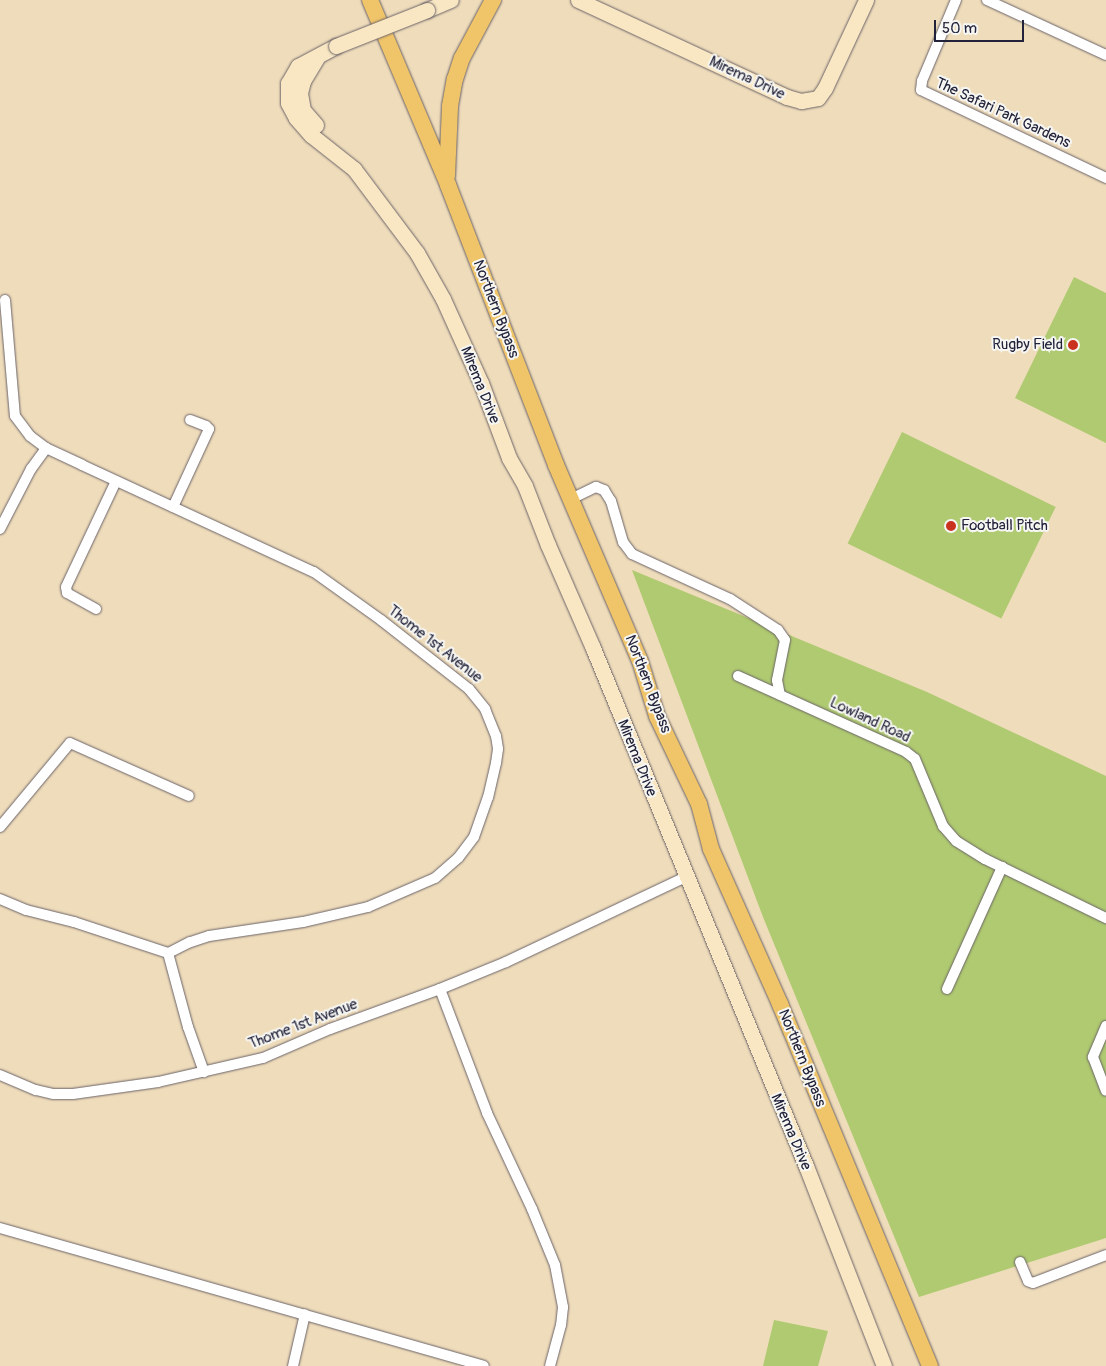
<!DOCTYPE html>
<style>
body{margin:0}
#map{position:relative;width:1106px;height:1366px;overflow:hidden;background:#efdcbb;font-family:Pangolin,sans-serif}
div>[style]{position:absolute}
.green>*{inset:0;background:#afca70;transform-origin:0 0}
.roads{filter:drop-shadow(0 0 1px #6a6368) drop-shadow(0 0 1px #6a6368)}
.street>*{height:10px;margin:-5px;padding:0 5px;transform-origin:5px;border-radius:5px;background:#fff}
.secondary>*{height:15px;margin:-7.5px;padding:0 7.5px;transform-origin:7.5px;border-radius:7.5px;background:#f9e7c3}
.primary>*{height:16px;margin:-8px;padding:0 8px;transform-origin:8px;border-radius:8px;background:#f0c469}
.bridges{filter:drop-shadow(0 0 1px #6a6368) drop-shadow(0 0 1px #6a6368)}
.secondary-bridge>*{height:15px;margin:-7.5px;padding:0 7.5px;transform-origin:7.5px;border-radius:7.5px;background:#f9e7c3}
.dots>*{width:14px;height:14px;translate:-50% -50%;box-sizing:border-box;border:2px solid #f6f6f2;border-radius:50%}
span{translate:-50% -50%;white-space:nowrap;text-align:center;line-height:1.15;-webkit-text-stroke:4px #f6f6f2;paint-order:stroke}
.street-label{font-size:15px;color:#22223b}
.poi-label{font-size:15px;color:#22223b}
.right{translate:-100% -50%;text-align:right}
.left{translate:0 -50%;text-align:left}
.scale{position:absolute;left:934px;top:20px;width:90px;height:22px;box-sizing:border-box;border:2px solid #22223b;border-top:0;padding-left:6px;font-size:15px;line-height:18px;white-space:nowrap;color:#22223b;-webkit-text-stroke:4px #f6f6f2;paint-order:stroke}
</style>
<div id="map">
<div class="green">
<i style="clip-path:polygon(1074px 277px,1106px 293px,1106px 443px,1015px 398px)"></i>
<i style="left:902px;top:432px;width:171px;height:124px;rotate:26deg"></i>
<i style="clip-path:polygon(632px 570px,927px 692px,1106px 776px,1106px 1238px,919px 1297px,763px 917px)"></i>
<i style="clip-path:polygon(774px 1320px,828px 1331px,818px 1366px,763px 1366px)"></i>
</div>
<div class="roads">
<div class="street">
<i style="left:956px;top:0;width:88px;rotate:112.8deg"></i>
<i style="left:922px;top:81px;width:9px;rotate:96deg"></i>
<i style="left:921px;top:90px;width:205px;rotate:25.4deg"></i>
<i style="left:987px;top:0;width:131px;rotate:24.8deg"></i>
<i style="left:5px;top:300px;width:116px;rotate:85.1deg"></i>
<i style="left:15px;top:416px;width:25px;rotate:53deg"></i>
<i style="left:30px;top:436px;width:20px;rotate:37deg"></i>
<i style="left:46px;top:448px;width:40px;rotate:25deg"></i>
<i style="left:82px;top:465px;width:255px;rotate:24.8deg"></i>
<i style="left:314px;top:572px;width:82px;rotate:35.6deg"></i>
<i style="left:381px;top:620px;width:112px;rotate:38.1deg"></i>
<i style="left:469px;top:689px;width:26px;rotate:51deg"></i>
<i style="left:485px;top:709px;width:29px;rotate:68deg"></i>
<i style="left:496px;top:736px;width:13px;rotate:81deg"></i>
<i style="left:498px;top:749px;width:14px;rotate:98deg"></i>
<i style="left:496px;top:763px;width:35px;rotate:103deg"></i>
<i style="left:488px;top:797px;width:42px;rotate:109.3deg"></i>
<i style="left:474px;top:837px;width:26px;rotate:127deg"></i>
<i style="left:458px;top:858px;width:30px;rotate:139deg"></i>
<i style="left:435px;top:878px;width:73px;rotate:156.6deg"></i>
<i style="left:368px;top:907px;width:67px;rotate:167deg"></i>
<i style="left:303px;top:922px;width:95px;rotate:171.5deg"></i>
<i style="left:209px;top:936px;width:20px;rotate:162deg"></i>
<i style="left:190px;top:942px;width:25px;rotate:153deg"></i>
<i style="left:168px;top:953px;width:77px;rotate:74.9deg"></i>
<i style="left:188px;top:1027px;width:48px;rotate:70.4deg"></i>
<i style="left:571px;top:499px;width:28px;rotate:-26deg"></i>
<i style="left:596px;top:487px;width:9px;rotate:21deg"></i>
<i style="left:604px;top:490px;width:13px;rotate:58deg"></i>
<i style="left:611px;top:501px;width:43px;rotate:73.7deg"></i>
<i style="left:623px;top:542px;width:15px;rotate:53deg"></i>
<i style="left:632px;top:554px;width:108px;rotate:24.7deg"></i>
<i style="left:730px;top:599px;width:57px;rotate:32.9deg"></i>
<i style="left:778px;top:630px;width:12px;rotate:55deg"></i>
<i style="left:785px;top:640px;width:41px;rotate:101.3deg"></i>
<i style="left:777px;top:680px;width:15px;rotate:79deg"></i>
<i style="left:173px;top:507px;width:86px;rotate:-65.2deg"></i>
<i style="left:209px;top:429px;width:4px;rotate:-135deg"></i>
<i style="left:206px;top:426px;width:17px;rotate:-159deg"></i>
<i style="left:0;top:529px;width:68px;rotate:-62.7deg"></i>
<i style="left:31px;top:469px;width:26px;rotate:-54deg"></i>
<i style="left:96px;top:609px;width:33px;rotate:-151deg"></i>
<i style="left:67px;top:593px;width:6px;rotate:-99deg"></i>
<i style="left:66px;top:587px;width:117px;rotate:-64.7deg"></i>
<i style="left:738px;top:676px;width:184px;rotate:24.3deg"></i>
<i style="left:906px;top:752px;width:11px;rotate:38deg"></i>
<i style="left:915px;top:759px;width:73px;rotate:67.3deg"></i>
<i style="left:943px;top:826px;width:20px;rotate:49deg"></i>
<i style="left:956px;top:841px;width:34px;rotate:32deg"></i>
<i style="left:985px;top:859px;width:135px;rotate:26deg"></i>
<i style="left:0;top:827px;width:109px;rotate:-50.2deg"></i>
<i style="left:70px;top:743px;width:130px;rotate:24deg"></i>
<i style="left:0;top:899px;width:28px;rotate:23deg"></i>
<i style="left:26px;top:910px;width:49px;rotate:14deg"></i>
<i style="left:74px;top:922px;width:99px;rotate:18.3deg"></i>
<i style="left:440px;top:989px;width:133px;rotate:69.2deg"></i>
<i style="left:487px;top:1113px;width:106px;rotate:64.9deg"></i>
<i style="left:532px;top:1209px;width:61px;rotate:67.7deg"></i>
<i style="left:555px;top:1265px;width:43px;rotate:79.2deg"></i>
<i style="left:563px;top:1307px;width:18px;rotate:96deg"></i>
<i style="left:561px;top:1325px;width:42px;rotate:105deg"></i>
<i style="left:947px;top:989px;width:134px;rotate:-65.7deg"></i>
<i style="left:1106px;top:1026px;width:34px;rotate:113deg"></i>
<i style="left:1093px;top:1057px;width:36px;rotate:69deg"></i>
<i style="left:0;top:1075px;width:39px;rotate:23deg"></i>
<i style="left:36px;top:1090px;width:18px;rotate:13deg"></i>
<i style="left:54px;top:1094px;width:19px"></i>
<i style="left:73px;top:1094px;width:86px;rotate:-8deg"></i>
<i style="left:158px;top:1082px;width:108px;rotate:-12.9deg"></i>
<i style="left:263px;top:1058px;width:73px;rotate:-23.4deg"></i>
<i style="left:330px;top:1029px;width:117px;rotate:-20deg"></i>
<i style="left:440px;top:989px;width:71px;rotate:-22.2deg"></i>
<i style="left:506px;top:962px;width:199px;rotate:-25.3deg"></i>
<i style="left:0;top:1228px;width:503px;rotate:15.91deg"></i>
<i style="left:1020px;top:1262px;width:21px;rotate:67deg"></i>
<i style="left:1028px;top:1281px;width:5px;rotate:22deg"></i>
<i style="left:1033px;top:1283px;width:78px;rotate:-21deg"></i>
<i style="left:293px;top:1366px;width:53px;rotate:-77deg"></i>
</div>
<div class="secondary">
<i style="left:578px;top:0;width:230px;rotate:24.9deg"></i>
<i style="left:787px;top:97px;width:15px;rotate:16deg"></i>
<i style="left:801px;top:101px;width:17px;rotate:-10deg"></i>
<i style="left:818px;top:98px;width:12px;rotate:-55deg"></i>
<i style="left:825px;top:88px;width:97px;rotate:-65deg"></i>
<i style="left:427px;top:10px;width:26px;rotate:-23deg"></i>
<i style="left:336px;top:46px;width:43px;rotate:152.2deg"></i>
<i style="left:298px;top:66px;width:20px;rotate:120deg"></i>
<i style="left:288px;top:83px;width:20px;rotate:90deg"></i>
<i style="left:288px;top:103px;width:17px;rotate:62deg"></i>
<i style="left:296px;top:118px;width:23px;rotate:49deg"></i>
<i style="left:311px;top:135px;width:55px;rotate:38.3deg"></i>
<i style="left:354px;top:169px;width:105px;rotate:53.1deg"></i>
<i style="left:417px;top:253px;width:53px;rotate:60.5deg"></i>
<i style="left:443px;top:299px;width:92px;rotate:65.7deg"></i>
<i style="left:481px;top:383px;width:80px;rotate:69.5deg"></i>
<i style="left:509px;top:458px;width:32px;rotate:60deg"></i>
<i style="left:525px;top:486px;width:63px;rotate:68.7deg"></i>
<i style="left:548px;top:545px;width:112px;rotate:66.4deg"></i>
<i style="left:593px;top:648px;width:560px;rotate:67.65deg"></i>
<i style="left:806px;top:1166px;width:215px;rotate:68.7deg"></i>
<i style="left:316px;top:125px;width:20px;rotate:-131deg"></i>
<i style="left:303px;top:110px;width:17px;rotate:-100deg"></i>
<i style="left:300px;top:93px;width:12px;rotate:-76deg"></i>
<i style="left:303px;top:81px;width:29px;rotate:-59deg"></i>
</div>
<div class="primary">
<i style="left:370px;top:0;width:201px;rotate:67.1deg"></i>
<i style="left:448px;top:185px;width:300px;rotate:68.9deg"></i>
<i style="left:556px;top:465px;width:213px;rotate:66.8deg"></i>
<i style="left:640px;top:661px;width:58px;rotate:72.8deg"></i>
<i style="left:657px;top:716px;width:98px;rotate:64.5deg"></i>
<i style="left:699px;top:804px;width:47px;rotate:75.1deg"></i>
<i style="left:711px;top:849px;width:170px;rotate:66deg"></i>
<i style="left:780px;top:1004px;width:392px;rotate:67.5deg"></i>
<i style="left:447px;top:176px;width:70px;rotate:-87.5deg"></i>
<i style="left:450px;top:106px;width:27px;rotate:-80deg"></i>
<i style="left:455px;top:79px;width:22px;rotate:-72deg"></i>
<i style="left:462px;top:58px;width:66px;rotate:-61.9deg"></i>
</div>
</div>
<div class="bridges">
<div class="secondary-bridge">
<i style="left:336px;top:46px;width:98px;rotate:-21.6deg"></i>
</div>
</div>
<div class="dots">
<i style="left:1073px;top:345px;background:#c8321e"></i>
<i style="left:951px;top:526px;background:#c8321e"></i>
</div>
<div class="street-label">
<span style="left:747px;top:78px;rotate:25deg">Mirema Drive</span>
<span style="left:1003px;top:113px;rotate:25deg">The Safari Park Gardens</span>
<span style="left:496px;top:309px;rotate:69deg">Northern Bypass</span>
<span style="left:480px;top:385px;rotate:68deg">Mirema Drive</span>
<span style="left:435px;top:644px;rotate:38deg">Thome 1st Avenue</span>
<span style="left:648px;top:684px;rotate:69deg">Northern Bypass</span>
<span style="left:870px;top:720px;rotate:25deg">Lowland Road</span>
<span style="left:637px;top:758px;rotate:68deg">Mirema Drive</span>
<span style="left:303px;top:1024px;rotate:-21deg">Thome 1st Avenue</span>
<span style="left:802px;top:1058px;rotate:68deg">Northern Bypass</span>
<span style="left:791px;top:1132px;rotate:67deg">Mirema Drive</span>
</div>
<div class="poi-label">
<span class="right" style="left:1063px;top:345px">Rugby Field</span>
<span class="left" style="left:961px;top:526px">Football Pitch</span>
</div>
<div class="scale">50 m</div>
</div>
